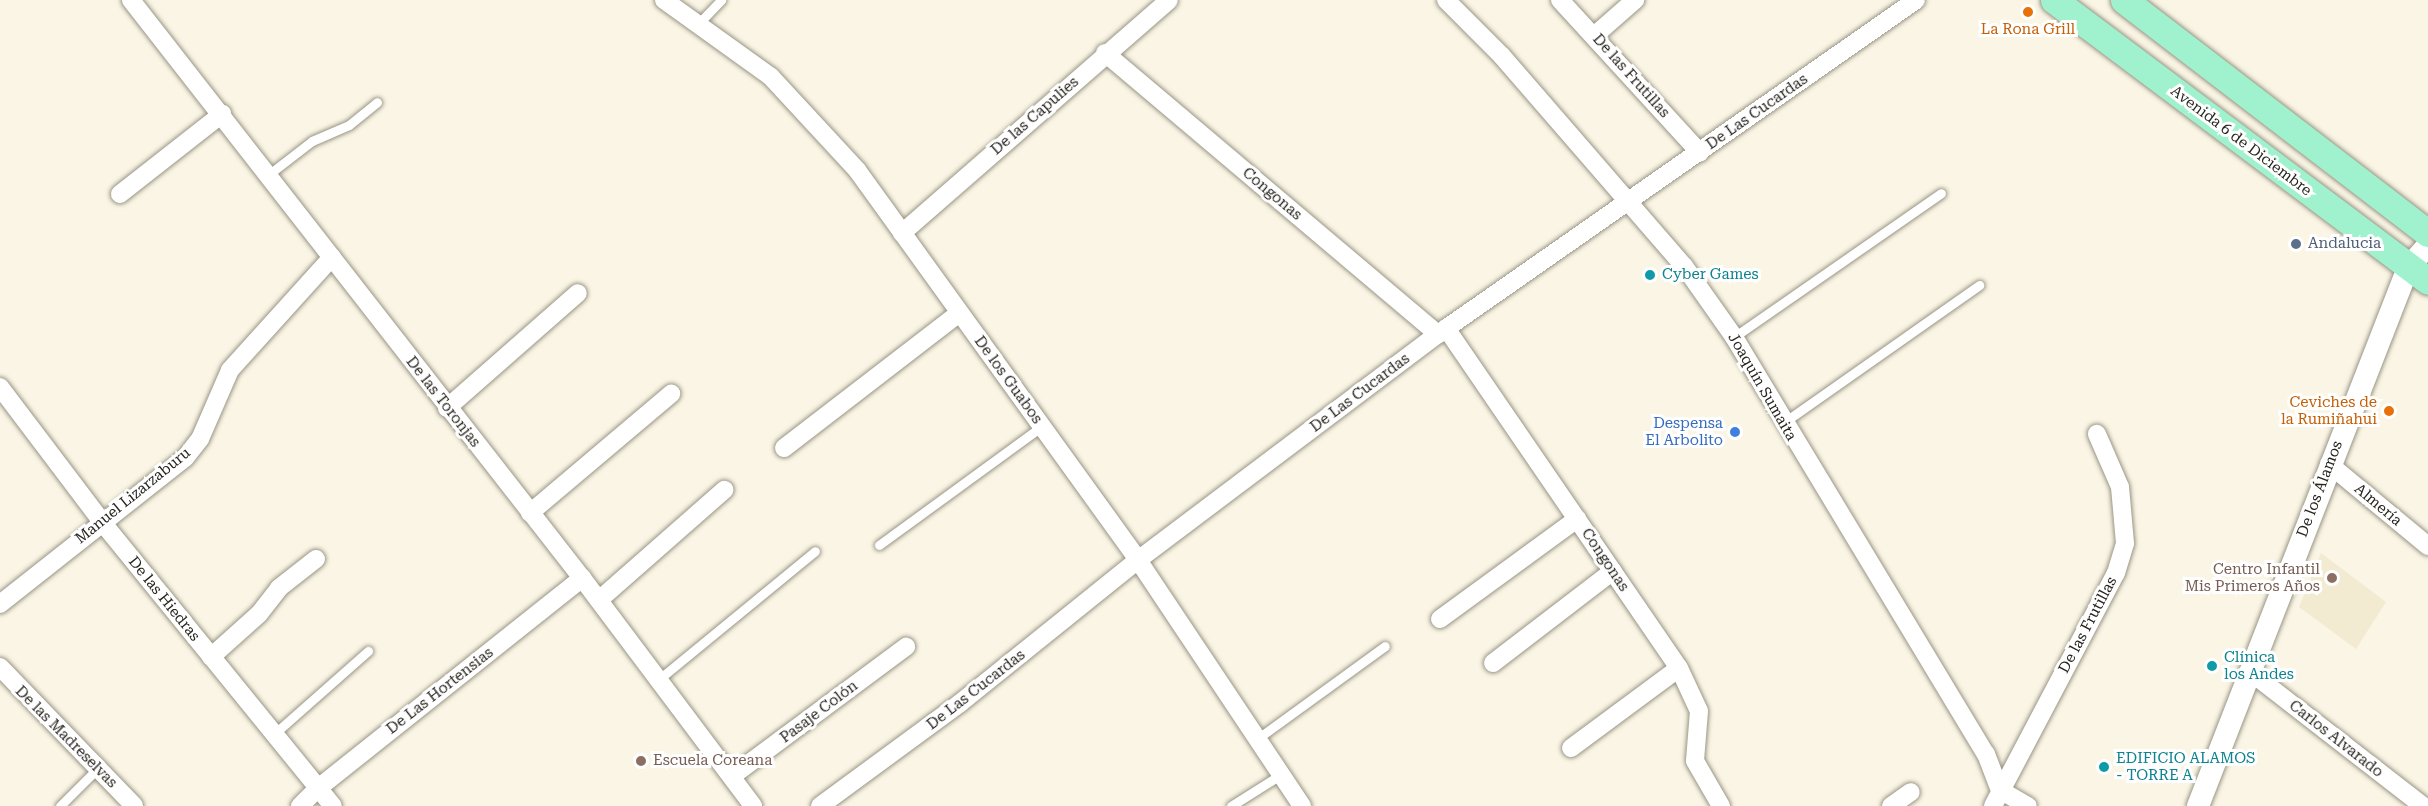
<!DOCTYPE html>
<meta charset="utf-8">
<style>
body{margin:0}
#map{position:relative;width:2428px;height:806px;overflow:hidden;background:#faf5e4;font-family:"Roboto Serif",serif}
div>[style]{position:absolute}
.built>*{inset:0;background:#f2ebd2}
.roads{filter:drop-shadow(0 0 2px #999585) drop-shadow(0 0 2px #999585)}
.service>*{height:9px;margin:-4.5px;padding:0 4.5px;transform-origin:4.5px;border-radius:4.5px;background:#fff}
.minor>*{height:18px;margin:-9px;padding:0 9px;transform-origin:9px;border-radius:9px;background:#fff}
.tertiary>*{height:22px;margin:-11px;padding:0 11px;transform-origin:11px;border-radius:11px;background:#fff}
.primary>*{height:27px;margin:-13.5px;padding:0 13.5px;transform-origin:13.5px;border-radius:13.5px;background:#a0f2ce}
.dots>*{width:16px;height:16px;translate:-50% -50%;box-sizing:border-box;border:3px solid #fff;border-radius:50%}
span{translate:-50% -50%;white-space:nowrap;text-align:center;line-height:1.15;-webkit-text-stroke:6px #fff;paint-order:stroke}
.food-label{font-size:15px;color:#c56008}
.right{translate:-100% -50%;text-align:right}
.street-label{font-size:15px;color:#26241e}
.service-label{font-size:15px;color:#4e5e75}
.left{translate:0 -50%;text-align:left}
.culture-label{font-size:15px;color:#0d838f}
.shop-label{font-size:15px;color:#366cbe}
.education-label{font-size:15px;color:#785e54}
</style>
<div id="map">
<div class="built">
<i style="clip-path:polygon(2321px 553px,2386px 602px,2356px 649px,2299px 607px)"></i>
</div>
<div class="roads">
<div class="service">
<i style="left:699px;top:23px;width:32px;rotate:-46deg"></i>
<i style="left:268px;top:175px;width:56px;rotate:-37.7deg"></i>
<i style="left:312px;top:141px;width:40px;rotate:-23.4deg"></i>
<i style="left:349px;top:125px;width:36px;rotate:-39deg"></i>
<i style="left:1734px;top:337px;width:252px;rotate:-34.8deg"></i>
<i style="left:1783px;top:423px;width:240px;rotate:-35.1deg"></i>
<i style="left:879px;top:545px;width:200px;rotate:-36.1deg"></i>
<i style="left:658px;top:680px;width:203px;rotate:-39.4deg"></i>
<i style="left:273px;top:735px;width:127px;rotate:-41.5deg"></i>
<i style="left:1257px;top:739px;width:158px;rotate:-36deg"></i>
<i style="left:60px;top:806px;width:54px;rotate:-45deg"></i>
<i style="left:1231px;top:806px;width:58px;rotate:-32.3deg"></i>
</div>
<div class="minor">
<i style="left:131px;top:0;width:733px;rotate:52.04deg"></i>
<i style="left:582px;top:578px;width:285px;rotate:53.1deg"></i>
<i style="left:664px;top:0;width:132px;rotate:35.7deg"></i>
<i style="left:771px;top:77px;width:127px;rotate:47.2deg"></i>
<i style="left:857px;top:170px;width:481px;rotate:54.2deg"></i>
<i style="left:1138px;top:560px;width:296px;rotate:56.3deg"></i>
<i style="left:1446px;top:0;width:78px;rotate:45deg"></i>
<i style="left:1501px;top:55px;width:279px;rotate:49.1deg"></i>
<i style="left:1684px;top:266px;width:87px;rotate:54.8deg"></i>
<i style="left:1734px;top:337px;width:487px;rotate:58.9deg"></i>
<i style="left:1986px;top:754px;width:39px;rotate:69deg"></i>
<i style="left:2000px;top:790px;width:32px;rotate:30deg"></i>
<i style="left:1560px;top:0;width:207px;rotate:47.5deg"></i>
<i style="left:1594px;top:36px;width:55px;rotate:-41.3deg"></i>
<i style="left:1105px;top:53px;width:436px;rotate:40.2deg"></i>
<i style="left:120px;top:194px;width:130px;rotate:-38.1deg"></i>
<i style="left:902px;top:233px;width:354px;rotate:-41.1deg"></i>
<i style="left:1446px;top:328px;width:412px;rotate:55.6deg"></i>
<i style="left:1679px;top:668px;width:47px;rotate:65.1deg"></i>
<i style="left:1699px;top:711px;width:50px;rotate:94.6deg"></i>
<i style="left:1695px;top:761px;width:52px;rotate:60deg"></i>
<i style="left:0;top:387px;width:169px;rotate:52.9deg"></i>
<i style="left:102px;top:522px;width:366px;rotate:50.9deg"></i>
<i style="left:447px;top:408px;width:174px;rotate:-41.3deg"></i>
<i style="left:784px;top:448px;width:221px;rotate:-37.6deg"></i>
<i style="left:2329px;top:464px;width:129px;rotate:39.6deg"></i>
<i style="left:530px;top:513px;width:185px;rotate:-40.2deg"></i>
<i style="left:599px;top:600px;width:167px;rotate:-41.3deg"></i>
<i style="left:0;top:604px;width:236px;rotate:-38.3deg"></i>
<i style="left:185px;top:458px;width:24px;rotate:-52deg"></i>
<i style="left:200px;top:439px;width:75px;rotate:-66.5deg"></i>
<i style="left:230px;top:370px;width:152px;rotate:-47.9deg"></i>
<i style="left:1440px;top:619px;width:170px;rotate:-36.1deg"></i>
<i style="left:211px;top:657px;width:64px;rotate:-41.9deg"></i>
<i style="left:259px;top:614px;width:33px;rotate:-52deg"></i>
<i style="left:279px;top:588px;width:47px;rotate:-38.1deg"></i>
<i style="left:1493px;top:663px;width:151px;rotate:-37.5deg"></i>
<i style="left:0;top:667px;width:193px;rotate:46deg"></i>
<i style="left:2249px;top:671px;width:220px;rotate:37.8deg"></i>
<i style="left:1571px;top:748px;width:134px;rotate:-36.5deg"></i>
<i style="left:732px;top:776px;width:217px;rotate:-36.6deg"></i>
<i style="left:300px;top:806px;width:24px;rotate:-45deg"></i>
<i style="left:317px;top:789px;width:339px;rotate:-38.5deg"></i>
<i style="left:820px;top:806px;width:174px;rotate:-36.3deg"></i>
<i style="left:960px;top:703px;width:228px;rotate:-38.8deg"></i>
<i style="left:1138px;top:560px;width:376px;rotate:-37deg"></i>
<i style="left:1438px;top:334px;width:583px;rotate:-34.94deg"></i>
<i style="left:1891px;top:806px;width:24px;rotate:-35deg"></i>
<i style="left:1993px;top:806px;width:263px;rotate:-62.2deg"></i>
<i style="left:2116px;top:573px;width:31px;rotate:-73deg"></i>
<i style="left:2125px;top:543px;width:56px;rotate:-95.1deg"></i>
<i style="left:2120px;top:487px;width:58px;rotate:-113.5deg"></i>
</div>
<div class="tertiary">
<i style="left:2198px;top:806px;width:578px;rotate:-68.68deg"></i>
<i style="left:2408px;top:268px;width:30px;rotate:-49deg"></i>
</div>
<div class="primary">
<i style="left:2054px;top:0;width:468px;rotate:36.9deg"></i>
<i style="left:2124px;top:0;width:383px;rotate:37.5deg"></i>
</div>
</div>
<div class="dots">
<i style="left:2028px;top:12px;background:#e8710a"></i>
<i style="left:2296px;top:244px;background:#5c6f8a"></i>
<i style="left:1650px;top:275px;background:#0f9aa8"></i>
<i style="left:2389px;top:411px;background:#e8710a"></i>
<i style="left:1735px;top:432px;background:#3f7fe0"></i>
<i style="left:2332px;top:578px;background:#8d6e63"></i>
<i style="left:2212px;top:666px;background:#0f9aa8"></i>
<i style="left:641px;top:761px;background:#8d6e63"></i>
<i style="left:2104px;top:767px;background:#0f9aa8"></i>
</div>
<div class="food-label">
<span style="left:2028px;top:30px">La Rona Grill</span>
<span class="right" style="left:2377px;top:411px">Ceviches de<br>la Rumiñahui</span>
</div>
<div class="street-label">
<span style="left:1631px;top:76px;rotate:48deg">De las Frutillas</span>
<span style="left:1757px;top:112px;rotate:-35deg">De Las Cucardas</span>
<span style="left:1035px;top:116px;rotate:-41deg">De las Capulies</span>
<span style="left:2241px;top:141px;rotate:37deg">Avenida 6 de Diciembre</span>
<span style="left:1272px;top:194px;rotate:40deg">Congonas</span>
<span style="left:1008px;top:380px;rotate:54deg">De los Guabos</span>
<span style="left:1762px;top:387px;rotate:60deg">Joaquín Sumaita</span>
<span style="left:1360px;top:393px;rotate:-37deg">De Las Cucardas</span>
<span style="left:443px;top:402px;rotate:52deg">De las Toronjas</span>
<span style="left:2320px;top:489px;rotate:-69deg">De los Álamos</span>
<span style="left:133px;top:496px;rotate:-39deg">Manuel Lizarzaburu</span>
<span style="left:2378px;top:505px;rotate:40deg">Almería</span>
<span style="left:1605px;top:560px;rotate:56deg">Congonas</span>
<span style="left:164px;top:599px;rotate:51deg">De las Hiedras</span>
<span style="left:2088px;top:625px;rotate:-62deg">De las Frutillas</span>
<span style="left:976px;top:690px;rotate:-38deg">De Las Cucardas</span>
<span style="left:440px;top:691px;rotate:-38deg">De Las Hortensias</span>
<span style="left:819px;top:712px;rotate:-37deg">Pasaje Colón</span>
<span style="left:66px;top:737px;rotate:45deg">De las Madreselvas</span>
<span style="left:2336px;top:739px;rotate:38deg">Carlos Alvarado</span>
</div>
<div class="service-label">
<span class="left" style="left:2308px;top:244px">Andalucia</span>
</div>
<div class="culture-label">
<span class="left" style="left:1662px;top:275px">Cyber Games</span>
<span class="left" style="left:2224px;top:666px">Clínica<br>los Andes</span>
<span class="left" style="left:2116px;top:767px">EDIFICIO ALAMOS<br>- TORRE A</span>
</div>
<div class="shop-label">
<span class="right" style="left:1723px;top:432px">Despensa<br>El Arbolito</span>
</div>
<div class="education-label">
<span class="right" style="left:2320px;top:578px">Centro Infantil<br>Mis Primeros Años</span>
<span class="left" style="left:653px;top:761px">Escuela Coreana</span>
</div>
</div>
